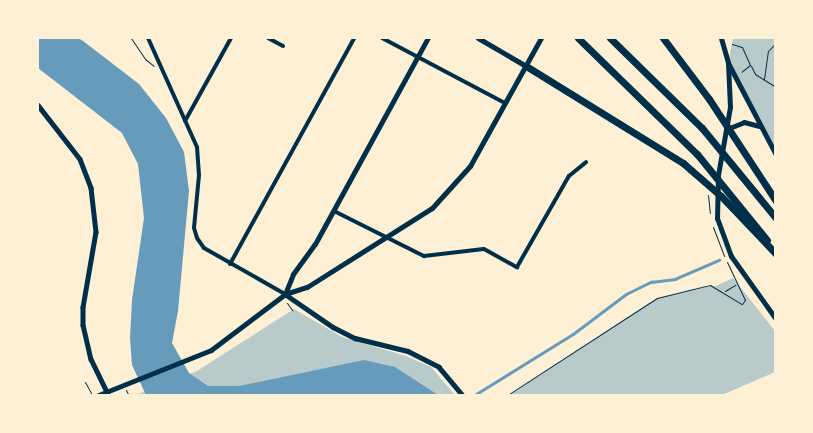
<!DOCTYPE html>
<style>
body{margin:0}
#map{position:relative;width:813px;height:433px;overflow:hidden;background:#fdf0d5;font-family:Overpass,sans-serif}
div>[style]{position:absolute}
.green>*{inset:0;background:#b9caca}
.water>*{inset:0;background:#669bbc}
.stream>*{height:2.5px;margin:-1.25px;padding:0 1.25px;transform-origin:1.25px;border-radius:1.25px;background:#669bbc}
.path>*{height:1px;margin:-0.5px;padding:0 0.5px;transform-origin:0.5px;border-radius:0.5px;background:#003049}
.minor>*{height:4px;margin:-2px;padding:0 2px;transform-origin:2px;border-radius:2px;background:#003049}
.tertiary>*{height:4.5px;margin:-2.25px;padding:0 2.25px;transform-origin:2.25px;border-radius:2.25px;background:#003049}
.secondary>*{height:5px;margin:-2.5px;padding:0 2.5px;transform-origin:2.5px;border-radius:2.5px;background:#003049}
.motorway>*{height:7px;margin:-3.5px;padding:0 3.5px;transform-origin:3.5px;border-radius:3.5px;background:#003049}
span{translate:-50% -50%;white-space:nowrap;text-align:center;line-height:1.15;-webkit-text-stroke:4px #fdf0d5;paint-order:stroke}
.frame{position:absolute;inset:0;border:39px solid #fdf0d5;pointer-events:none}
</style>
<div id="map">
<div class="green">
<i style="clip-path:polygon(733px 38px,775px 38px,775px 152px,728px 63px)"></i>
<i style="clip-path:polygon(733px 278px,775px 331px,775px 372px,722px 395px,506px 396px,657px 298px,704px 286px,716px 286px)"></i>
<i style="clip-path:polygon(294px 309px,342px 337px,406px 356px,431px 367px,455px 395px,133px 396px,197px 371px)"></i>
</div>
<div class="water">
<i style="clip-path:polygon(38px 38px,78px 38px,83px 41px,139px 84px,166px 118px,184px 152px,189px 191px,178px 311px,172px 343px,189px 373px,208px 386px,239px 386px,364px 360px,395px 367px,438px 395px,146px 395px,132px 365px,130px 338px,132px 300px,144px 218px,138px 164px,122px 133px,38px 68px)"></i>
</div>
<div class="stream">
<i style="left:473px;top:396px;width:118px;rotate:-31.8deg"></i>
<i style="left:573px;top:334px;width:66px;rotate:-37deg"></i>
<i style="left:626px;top:294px;width:28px;rotate:-26deg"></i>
<i style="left:651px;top:282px;width:24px;rotate:-7deg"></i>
<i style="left:675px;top:279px;width:48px;rotate:-23.4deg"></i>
</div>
<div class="path">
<i style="left:131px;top:38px;width:25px;rotate:56deg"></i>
<i style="left:145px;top:59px;width:11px;rotate:38deg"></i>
<i style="left:732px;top:44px;width:10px;rotate:17deg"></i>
<i style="left:742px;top:47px;width:20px;rotate:66deg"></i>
<i style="left:750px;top:65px;width:11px;rotate:142deg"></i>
<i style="left:751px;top:66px;width:9px;rotate:63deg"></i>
<i style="left:755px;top:74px;width:25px;rotate:32deg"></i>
<i style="left:764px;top:79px;width:28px;rotate:-82deg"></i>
<i style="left:768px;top:51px;width:11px;rotate:-45deg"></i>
<i style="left:708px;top:195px;width:18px;rotate:84deg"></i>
<i style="left:713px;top:227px;width:31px;rotate:69deg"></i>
<i style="left:725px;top:291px;width:12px;rotate:-31deg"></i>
<i style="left:287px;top:303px;width:9px;rotate:54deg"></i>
<i style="left:85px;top:382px;width:13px;rotate:61deg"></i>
<i style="left:126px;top:390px;width:7px;rotate:63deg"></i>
<i style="left:506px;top:396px;width:180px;rotate:-33deg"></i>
<i style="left:657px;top:298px;width:55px;rotate:-13.8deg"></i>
<i style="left:710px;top:285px;width:37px;rotate:31deg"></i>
<i style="left:742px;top:304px;width:5px;rotate:-53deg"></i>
<i style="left:745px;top:300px;width:42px;rotate:-115.3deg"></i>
</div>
<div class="minor">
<i style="left:148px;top:38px;width:120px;rotate:65.8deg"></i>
<i style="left:197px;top:147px;width:28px;rotate:86deg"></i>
<i style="left:199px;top:175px;width:53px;rotate:95.4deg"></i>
<i style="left:194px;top:228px;width:10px;rotate:73deg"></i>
<i style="left:197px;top:238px;width:12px;rotate:55deg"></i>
<i style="left:204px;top:248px;width:93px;rotate:29.6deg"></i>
<i style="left:268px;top:38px;width:17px;rotate:28deg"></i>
<i style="left:382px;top:38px;width:139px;rotate:27.9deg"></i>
<i style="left:185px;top:121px;width:95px;rotate:-61deg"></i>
<i style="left:334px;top:211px;width:101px;rotate:26.6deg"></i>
<i style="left:424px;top:256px;width:60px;rotate:-6.7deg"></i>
<i style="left:484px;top:249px;width:38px;rotate:29deg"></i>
<i style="left:517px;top:267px;width:105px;rotate:-60.3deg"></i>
<i style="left:569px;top:176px;width:22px;rotate:-39deg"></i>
<i style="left:230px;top:264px;width:258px;rotate:-61.2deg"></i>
</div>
<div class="tertiary">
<i style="left:38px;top:105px;width:68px;rotate:52.1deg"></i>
<i style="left:80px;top:159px;width:31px;rotate:69deg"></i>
<i style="left:91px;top:188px;width:44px;rotate:83.5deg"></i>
<i style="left:96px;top:232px;width:76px;rotate:99.8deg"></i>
<i style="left:83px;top:307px;width:18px;rotate:90deg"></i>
<i style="left:83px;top:325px;width:35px;rotate:77deg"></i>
<i style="left:91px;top:359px;width:41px;rotate:64.1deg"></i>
<i style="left:285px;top:294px;width:58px;rotate:34.5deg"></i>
<i style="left:333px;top:327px;width:25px;rotate:27deg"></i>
<i style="left:355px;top:338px;width:55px;rotate:13.8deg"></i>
<i style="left:408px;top:351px;width:35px;rotate:27deg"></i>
<i style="left:439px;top:367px;width:38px;rotate:50deg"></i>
</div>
<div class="secondary">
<i style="left:478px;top:38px;width:56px;rotate:30.3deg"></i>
<i style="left:721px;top:38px;width:26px;rotate:74deg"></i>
<i style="left:728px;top:63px;width:44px;rotate:87.4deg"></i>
<i style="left:730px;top:107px;width:69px;rotate:100deg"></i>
<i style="left:718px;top:175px;width:43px;rotate:91.3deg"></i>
<i style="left:717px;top:218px;width:40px;rotate:69.8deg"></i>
<i style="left:731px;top:256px;width:77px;rotate:54.5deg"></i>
<i style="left:728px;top:63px;width:104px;rotate:62.4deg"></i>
<i style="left:727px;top:129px;width:18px;rotate:-22deg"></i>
<i style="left:744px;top:122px;width:16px;rotate:15deg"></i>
<i style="left:285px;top:294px;width:22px;rotate:-68deg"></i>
<i style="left:293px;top:274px;width:37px;rotate:-54deg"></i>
<i style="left:315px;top:244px;width:235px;rotate:-61.3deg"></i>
<i style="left:96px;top:396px;width:124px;rotate:-21.8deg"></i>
<i style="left:211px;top:350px;width:93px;rotate:-37.1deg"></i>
<i style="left:285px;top:294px;width:23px;rotate:-18deg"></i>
<i style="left:307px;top:287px;width:148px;rotate:-32.3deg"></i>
<i style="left:432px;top:208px;width:57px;rotate:-47.9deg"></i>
<i style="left:470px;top:166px;width:146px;rotate:-61deg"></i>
</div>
<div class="motorway">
<i style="left:578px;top:38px;width:166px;rotate:44.3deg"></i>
<i style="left:697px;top:154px;width:111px;rotate:50.9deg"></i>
<i style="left:610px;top:38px;width:129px;rotate:44.4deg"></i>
<i style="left:702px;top:128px;width:117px;rotate:50.6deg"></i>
<i style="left:663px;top:38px;width:76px;rotate:53deg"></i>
<i style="left:709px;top:99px;width:122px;rotate:56.7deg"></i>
<i style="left:526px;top:66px;width:185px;rotate:31.7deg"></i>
<i style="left:683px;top:163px;width:50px;rotate:41deg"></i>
<i style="left:721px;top:196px;width:80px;rotate:46.5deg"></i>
</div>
<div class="frame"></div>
</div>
